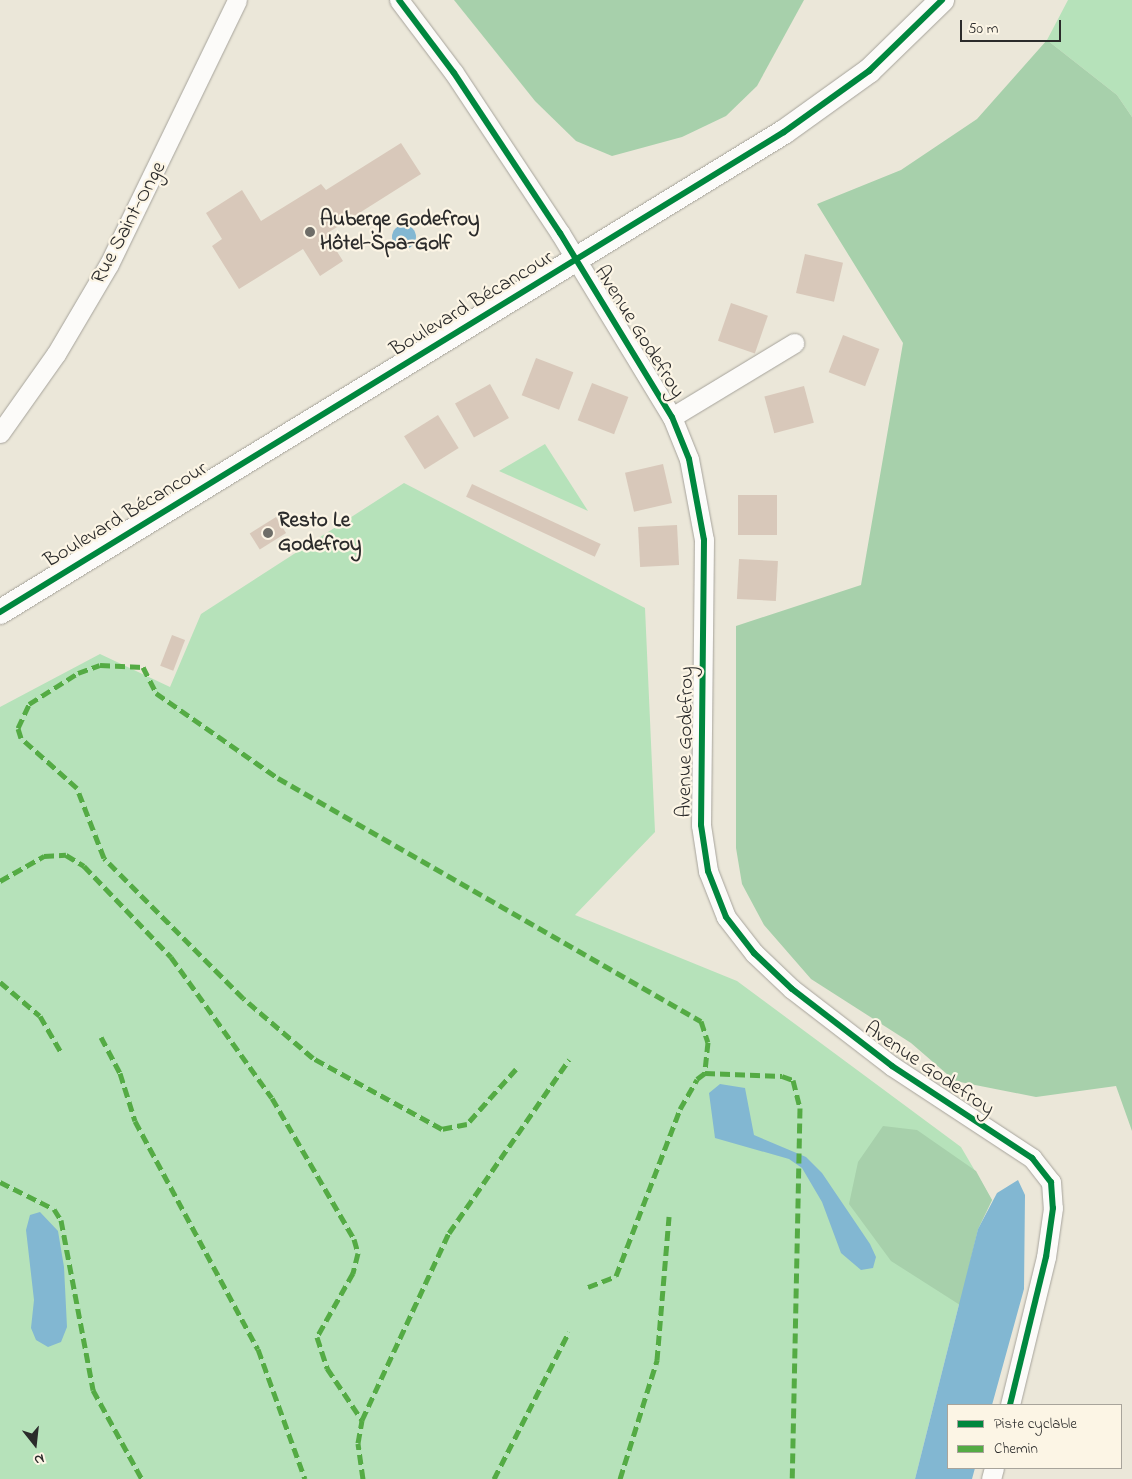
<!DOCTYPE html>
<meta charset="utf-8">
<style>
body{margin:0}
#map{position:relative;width:1132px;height:1479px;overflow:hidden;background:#ebe7d9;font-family:"Indie Flower",sans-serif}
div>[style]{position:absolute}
.green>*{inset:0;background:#b6e2ba}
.forest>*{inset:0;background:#a7d0ab}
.water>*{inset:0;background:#82b7d2}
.round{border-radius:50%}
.building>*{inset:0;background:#d8c8ba;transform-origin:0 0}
.roads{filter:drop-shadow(0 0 1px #a6a39b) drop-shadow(0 0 1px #a6a39b)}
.minor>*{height:19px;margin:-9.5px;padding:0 9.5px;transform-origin:9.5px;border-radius:9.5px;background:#fcfbf9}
.major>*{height:24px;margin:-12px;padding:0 12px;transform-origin:12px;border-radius:12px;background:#fcfbf9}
.quiet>*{height:5px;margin-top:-2.5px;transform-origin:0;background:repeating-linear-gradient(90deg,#54ab44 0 10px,transparent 0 15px)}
.cycleway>*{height:6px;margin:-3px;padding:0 3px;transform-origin:3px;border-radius:3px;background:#00873e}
.dots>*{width:14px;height:14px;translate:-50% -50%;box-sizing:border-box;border:2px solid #fcf5e5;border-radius:50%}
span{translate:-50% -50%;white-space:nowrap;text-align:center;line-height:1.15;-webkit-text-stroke:4.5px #fcf5e5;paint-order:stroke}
.poi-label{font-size:21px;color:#2b2b2b;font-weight:700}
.left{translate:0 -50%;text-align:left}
.street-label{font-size:21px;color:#2b2b2b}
.legend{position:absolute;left:947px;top:1404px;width:175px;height:65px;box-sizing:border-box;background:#fcf5e5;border:1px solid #a8a49b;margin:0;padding:6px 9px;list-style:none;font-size:15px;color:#2b2b2b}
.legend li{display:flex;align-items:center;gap:10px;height:25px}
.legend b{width:25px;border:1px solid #a8a49b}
.north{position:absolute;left:10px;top:1419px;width:50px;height:50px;-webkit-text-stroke:4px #fcf5e5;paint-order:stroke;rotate:164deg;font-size:14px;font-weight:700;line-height:20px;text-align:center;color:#2b2b2b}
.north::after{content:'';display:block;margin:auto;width:18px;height:22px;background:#2b2b2b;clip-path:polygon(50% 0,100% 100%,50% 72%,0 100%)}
.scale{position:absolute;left:960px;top:20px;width:101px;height:22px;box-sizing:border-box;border:2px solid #2b2b2b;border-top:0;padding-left:6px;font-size:15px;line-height:18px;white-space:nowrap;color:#2b2b2b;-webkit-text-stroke:4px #fcf5e5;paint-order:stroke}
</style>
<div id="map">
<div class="green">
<i style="clip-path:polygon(1068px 0,1132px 0,1132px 117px,1117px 95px,1047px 40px)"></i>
<i style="clip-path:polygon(545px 444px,588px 511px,499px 471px)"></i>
<i style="clip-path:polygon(404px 483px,645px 608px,655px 832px,575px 915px,737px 981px,961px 1147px,992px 1200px,978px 1229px,915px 1479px,0 1479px,0 707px,100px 654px,170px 687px,201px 614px)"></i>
</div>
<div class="forest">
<i style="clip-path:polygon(454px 0,804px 0,757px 86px,726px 116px,682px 137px,612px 156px,576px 141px,535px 101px)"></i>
<i style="clip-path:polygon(1047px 40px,1117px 95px,1132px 117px,1132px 1131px,1116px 1086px,1036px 1097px,955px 1081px,911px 1043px,811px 979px,764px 925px,742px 884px,736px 848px,736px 626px,861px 585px,903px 343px,817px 204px,901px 170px,977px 119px)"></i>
<i style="clip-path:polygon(883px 1126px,917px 1130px,976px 1171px,992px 1200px,978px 1229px,960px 1305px,891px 1261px,849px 1204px,858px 1162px)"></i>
</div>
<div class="water">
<i class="round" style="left:392px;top:225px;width:24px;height:24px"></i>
<i style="clip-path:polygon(720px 1084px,745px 1088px,754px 1135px,806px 1157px,822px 1173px,870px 1244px,876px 1257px,873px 1268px,861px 1270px,841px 1253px,822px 1202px,802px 1168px,789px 1159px,715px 1138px,709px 1093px)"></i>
<i style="clip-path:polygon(1018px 1180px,1025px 1195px,1024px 1289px,992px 1405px,948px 1405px,948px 1468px,975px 1468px,972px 1479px,915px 1479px,978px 1229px,997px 1193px)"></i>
<i style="clip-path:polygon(40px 1212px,58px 1231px,64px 1267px,67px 1327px,61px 1342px,48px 1347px,36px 1340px,31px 1328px,34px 1300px,26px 1230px,30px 1215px)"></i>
</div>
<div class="building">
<i style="clip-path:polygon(401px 143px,421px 174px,326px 234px,343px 261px,320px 276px,303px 249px,239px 289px,212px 246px,222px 239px,206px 213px,242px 190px,261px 221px,321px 184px,326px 190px)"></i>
<i style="left:805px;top:254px;width:39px;height:40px;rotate:13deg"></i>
<i style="left:731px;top:303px;width:39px;height:40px;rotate:19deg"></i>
<i style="left:843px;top:335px;width:39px;height:40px;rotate:21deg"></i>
<i style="left:536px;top:358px;width:40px;height:40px;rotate:21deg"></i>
<i style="left:592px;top:383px;width:39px;height:40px;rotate:21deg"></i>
<i style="left:490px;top:384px;width:39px;height:40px;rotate:61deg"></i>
<i style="left:804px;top:386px;width:38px;height:41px;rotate:75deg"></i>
<i style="left:438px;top:415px;width:39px;height:40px;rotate:58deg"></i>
<i style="left:663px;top:464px;width:40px;height:39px;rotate:77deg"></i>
<i style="left:472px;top:484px;width:142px;height:14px;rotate:25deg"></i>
<i style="left:738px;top:495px;width:39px;height:40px"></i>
<i style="left:276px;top:517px;width:19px;height:31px;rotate:58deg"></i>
<i style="left:677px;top:525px;width:40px;height:39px;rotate:87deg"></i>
<i style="left:739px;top:559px;width:39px;height:40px;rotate:3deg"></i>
<i style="left:172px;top:635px;width:14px;height:33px;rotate:21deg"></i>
</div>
<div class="roads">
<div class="minor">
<i style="left:399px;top:0;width:91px;rotate:53deg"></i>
<i style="left:454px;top:73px;width:192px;rotate:56.5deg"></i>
<i style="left:560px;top:233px;width:215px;rotate:58.7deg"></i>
<i style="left:672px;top:417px;width:45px;rotate:68deg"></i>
<i style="left:689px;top:459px;width:82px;rotate:79.5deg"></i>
<i style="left:704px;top:540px;width:285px;rotate:90.6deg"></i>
<i style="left:701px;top:825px;width:47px;rotate:81.3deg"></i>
<i style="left:708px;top:871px;width:49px;rotate:68.6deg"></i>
<i style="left:726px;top:917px;width:46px;rotate:52.1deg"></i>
<i style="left:754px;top:953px;width:52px;rotate:43.5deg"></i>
<i style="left:792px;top:989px;width:126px;rotate:37.6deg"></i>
<i style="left:892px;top:1066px;width:168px;rotate:33.3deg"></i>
<i style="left:1032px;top:1158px;width:31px;rotate:52deg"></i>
<i style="left:1051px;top:1182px;width:26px;rotate:86deg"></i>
<i style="left:1053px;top:1208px;width:49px;rotate:98.1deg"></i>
<i style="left:1046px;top:1257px;width:152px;rotate:103.7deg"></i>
<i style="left:672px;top:417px;width:143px;rotate:-31.2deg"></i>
<i style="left:0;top:433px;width:97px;rotate:-54.7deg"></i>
<i style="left:56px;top:354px;width:104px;rotate:-59.5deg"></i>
<i style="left:109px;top:264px;width:293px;rotate:-64.1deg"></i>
<i style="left:991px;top:1479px;width:11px;rotate:-75deg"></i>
</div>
<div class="major">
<i style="left:0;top:612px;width:919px;rotate:-31.48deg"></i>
<i style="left:784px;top:132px;width:105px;rotate:-35.7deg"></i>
<i style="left:869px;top:71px;width:102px;rotate:-44.2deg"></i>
</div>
</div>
<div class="quiet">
<i style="left:0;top:881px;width:51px;rotate:-29.6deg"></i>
<i style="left:44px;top:856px;width:22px;rotate:-3deg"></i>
<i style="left:66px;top:855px;width:21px;rotate:31deg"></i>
<i style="left:84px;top:866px;width:126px;rotate:46.3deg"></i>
<i style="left:171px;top:957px;width:173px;rotate:54.4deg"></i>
<i style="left:272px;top:1098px;width:163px;rotate:59.8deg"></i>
<i style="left:354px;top:1239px;width:15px;rotate:74deg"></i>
<i style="left:358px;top:1253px;width:21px;rotate:104deg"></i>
<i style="left:353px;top:1273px;width:73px;rotate:119.4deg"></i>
<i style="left:317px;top:1337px;width:33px;rotate:72deg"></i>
<i style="left:327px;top:1368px;width:63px;rotate:56.1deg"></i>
<i style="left:0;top:982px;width:52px;rotate:40.4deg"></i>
<i style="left:40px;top:1016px;width:44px;rotate:59.9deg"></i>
<i style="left:101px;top:1037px;width:41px;rotate:62.2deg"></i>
<i style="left:120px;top:1073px;width:50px;rotate:72.6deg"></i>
<i style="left:135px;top:1121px;width:259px;rotate:61.7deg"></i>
<i style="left:258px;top:1349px;width:138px;rotate:70.1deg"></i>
<i style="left:516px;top:1069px;width:74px;rotate:131.7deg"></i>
<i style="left:467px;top:1124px;width:25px;rotate:169deg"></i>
<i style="left:442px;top:1129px;width:147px;rotate:-151.2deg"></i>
<i style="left:313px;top:1058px;width:92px;rotate:-139.4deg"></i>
<i style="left:243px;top:998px;width:197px;rotate:-134.8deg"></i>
<i style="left:104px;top:858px;width:75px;rotate:-111.1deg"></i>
<i style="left:77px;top:788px;width:75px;rotate:-138.2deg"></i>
<i style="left:21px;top:738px;width:10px;rotate:-107deg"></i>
<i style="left:18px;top:728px;width:26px;rotate:-65deg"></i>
<i style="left:29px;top:704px;width:58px;rotate:-32.3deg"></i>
<i style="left:78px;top:673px;width:23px;rotate:-20deg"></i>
<i style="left:100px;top:665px;width:43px;rotate:2.7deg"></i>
<i style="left:143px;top:667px;width:29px;rotate:63deg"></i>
<i style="left:156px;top:693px;width:149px;rotate:34.9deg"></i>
<i style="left:278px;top:778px;width:488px;rotate:29.9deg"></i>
<i style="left:701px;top:1021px;width:22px;rotate:72deg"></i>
<i style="left:708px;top:1042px;width:31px;rotate:96deg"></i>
<i style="left:0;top:1182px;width:60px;rotate:26.6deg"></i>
<i style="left:54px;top:1209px;width:13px;rotate:58deg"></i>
<i style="left:61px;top:1220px;width:173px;rotate:79.3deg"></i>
<i style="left:93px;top:1390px;width:102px;rotate:61.2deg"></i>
<i style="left:588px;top:1287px;width:30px;rotate:-21deg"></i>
<i style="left:616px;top:1276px;width:179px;rotate:-69deg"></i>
<i style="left:680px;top:1109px;width:34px;rotate:-60deg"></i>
<i style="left:697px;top:1079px;width:10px;rotate:-37deg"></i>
<i style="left:705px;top:1073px;width:77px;rotate:2.2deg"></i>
<i style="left:782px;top:1076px;width:12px;rotate:20deg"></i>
<i style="left:793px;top:1080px;width:29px;rotate:76deg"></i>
<i style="left:800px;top:1108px;width:371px;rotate:91.2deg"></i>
<i style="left:363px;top:1479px;width:36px;rotate:-98deg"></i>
<i style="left:358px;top:1443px;width:23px;rotate:-80deg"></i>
<i style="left:362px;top:1420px;width:206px;rotate:-65.1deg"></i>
<i style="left:449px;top:1233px;width:211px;rotate:-55.3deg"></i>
<i style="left:494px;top:1479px;width:165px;rotate:-63deg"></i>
<i style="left:620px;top:1479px;width:125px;rotate:-72.7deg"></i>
<i style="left:657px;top:1360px;width:144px;rotate:-85.2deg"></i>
</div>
<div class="cycleway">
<i style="left:399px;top:0;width:91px;rotate:53deg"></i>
<i style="left:454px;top:73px;width:192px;rotate:56.5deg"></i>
<i style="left:560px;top:233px;width:215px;rotate:58.7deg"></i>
<i style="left:672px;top:417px;width:45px;rotate:68deg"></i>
<i style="left:689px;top:459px;width:82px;rotate:79.5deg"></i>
<i style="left:704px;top:540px;width:285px;rotate:90.6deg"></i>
<i style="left:701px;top:825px;width:47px;rotate:81.3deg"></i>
<i style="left:708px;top:871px;width:49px;rotate:68.6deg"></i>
<i style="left:726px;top:917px;width:46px;rotate:52.1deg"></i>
<i style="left:754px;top:953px;width:52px;rotate:43.5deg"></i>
<i style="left:792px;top:989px;width:126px;rotate:37.6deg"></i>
<i style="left:892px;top:1066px;width:168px;rotate:33.3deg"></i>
<i style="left:1032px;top:1158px;width:31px;rotate:52deg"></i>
<i style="left:1051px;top:1182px;width:26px;rotate:86deg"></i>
<i style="left:1053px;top:1208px;width:49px;rotate:98.1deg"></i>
<i style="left:1046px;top:1257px;width:152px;rotate:103.7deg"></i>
<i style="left:0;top:612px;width:919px;rotate:-31.48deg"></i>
<i style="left:784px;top:132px;width:105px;rotate:-35.7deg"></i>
<i style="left:869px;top:71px;width:102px;rotate:-44.2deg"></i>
</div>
<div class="dots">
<i style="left:310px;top:232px;background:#6e6d68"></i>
<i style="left:268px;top:533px;background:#6e6d68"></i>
</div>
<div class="poi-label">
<span class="left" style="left:320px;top:232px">Auberge Godefroy<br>Hôtel-Spa-Golf</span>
<span class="left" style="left:278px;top:533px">Resto Le<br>Godefroy</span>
</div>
<div class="street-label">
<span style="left:129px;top:223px;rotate:-62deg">Rue Saint-Onge</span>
<span style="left:472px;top:304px;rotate:-31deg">Boulevard Bécancour</span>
<span style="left:639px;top:332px;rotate:58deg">Avenue Godefroy</span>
<span style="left:126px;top:515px;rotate:-31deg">Boulevard Bécancour</span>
<span style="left:686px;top:742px;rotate:-89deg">Avenue Godefroy</span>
<span style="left:929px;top:1069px;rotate:34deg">Avenue Godefroy</span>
</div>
<ul class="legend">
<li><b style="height:6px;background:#00873e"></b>Piste cyclable</li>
<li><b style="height:6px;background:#54ab44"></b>Chemin</li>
</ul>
<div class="north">N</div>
<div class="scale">50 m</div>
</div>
